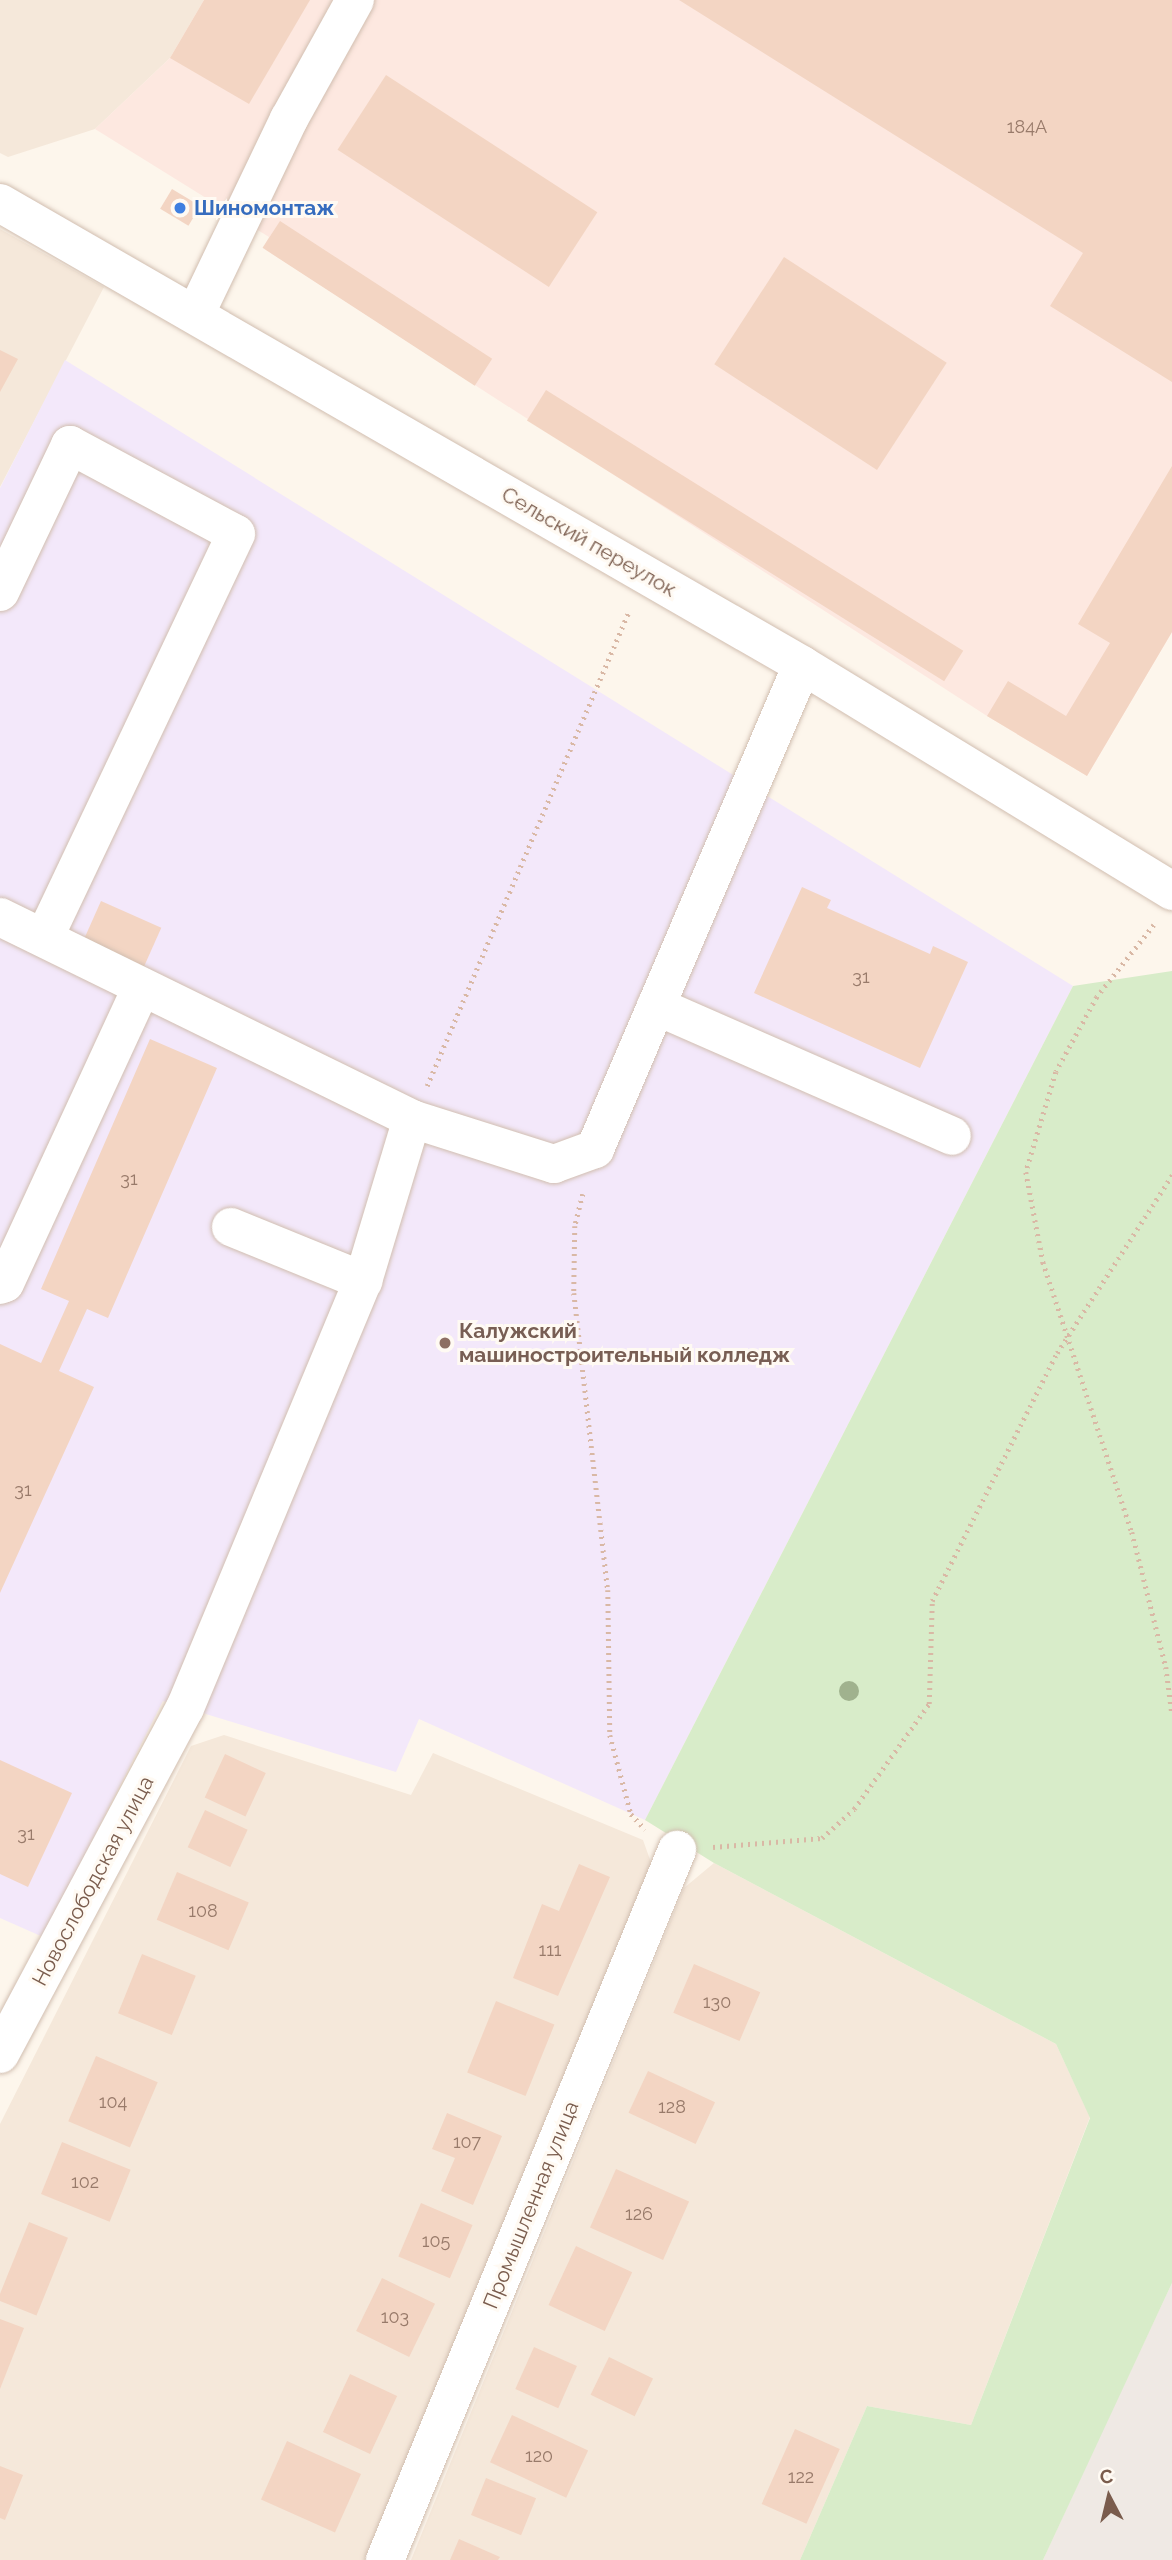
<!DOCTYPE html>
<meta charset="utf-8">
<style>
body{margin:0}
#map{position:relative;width:1172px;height:2560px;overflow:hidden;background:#fdf6ec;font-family:Raleway,sans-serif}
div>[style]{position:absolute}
.residential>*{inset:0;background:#f5e8da}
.commercial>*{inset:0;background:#fde8e0}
.industrial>*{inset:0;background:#efe9e4}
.education>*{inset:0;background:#f3e8fa}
.green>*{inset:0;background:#d8ecc9}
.building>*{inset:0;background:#f3d5c3;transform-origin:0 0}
.path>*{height:4.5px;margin-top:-2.25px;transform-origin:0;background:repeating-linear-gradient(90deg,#d9b8a5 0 2px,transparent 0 7px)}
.roads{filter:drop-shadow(0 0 2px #d1beb0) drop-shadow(0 0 2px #d1beb0)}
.minor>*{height:38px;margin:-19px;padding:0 19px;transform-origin:19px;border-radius:19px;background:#fff}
.trees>*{width:20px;height:20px;margin:-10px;border-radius:50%;background:#a0b28e}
.dots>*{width:19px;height:19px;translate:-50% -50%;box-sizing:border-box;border:4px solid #fffaf3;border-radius:50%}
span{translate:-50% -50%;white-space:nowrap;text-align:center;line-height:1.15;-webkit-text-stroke:6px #fffaf3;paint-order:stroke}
.number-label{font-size:18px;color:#987a6a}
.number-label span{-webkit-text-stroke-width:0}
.shop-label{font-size:21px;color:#366cbe;font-weight:700}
.left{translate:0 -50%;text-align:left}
.street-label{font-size:21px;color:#7a5c4d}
.education-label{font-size:21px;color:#785e54;font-weight:700}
.north{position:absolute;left:1074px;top:2462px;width:70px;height:70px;-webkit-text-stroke:5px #fffaf3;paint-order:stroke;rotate:353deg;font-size:19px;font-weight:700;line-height:28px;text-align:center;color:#7a5c4d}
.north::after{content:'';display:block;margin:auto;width:24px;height:32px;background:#7a5c4d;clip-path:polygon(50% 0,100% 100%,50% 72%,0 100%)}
</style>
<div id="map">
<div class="residential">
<i style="clip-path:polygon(0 0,204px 0,170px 58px,95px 129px,8px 157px,0 153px)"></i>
<i style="clip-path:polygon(0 229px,104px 287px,0 487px)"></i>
<i style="clip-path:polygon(224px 1735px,411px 1795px,433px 1753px,643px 1840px,653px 1868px,371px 2560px,0 2560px,0 2124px,191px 1746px)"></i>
<i style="clip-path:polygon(714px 1863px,1056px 2044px,1090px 2117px,971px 2425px,867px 2406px,800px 2560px,411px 2560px,684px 1888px)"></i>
</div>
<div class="commercial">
<i style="clip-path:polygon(204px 0,1172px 0,1172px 632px,1087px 776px,987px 716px,263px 248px,269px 237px,95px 129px,170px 58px)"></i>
</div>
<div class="industrial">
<i style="clip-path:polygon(1172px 2283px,1172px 2560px,1043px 2560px,1098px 2440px)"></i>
</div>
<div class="education">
<i style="clip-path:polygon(65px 360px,1073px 986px,645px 1820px,419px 1719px,396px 1772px,163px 1701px,43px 1937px,0 1918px,0 488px)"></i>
</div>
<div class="green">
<i style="clip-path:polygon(1172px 971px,1172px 2283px,1043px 2560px,800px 2560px,867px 2406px,971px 2425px,1090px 2118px,1056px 2044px,714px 1863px,645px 1820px,1073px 986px)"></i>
</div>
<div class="building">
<i style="clip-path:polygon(204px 0,310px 0,249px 104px,170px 58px)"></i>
<i style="clip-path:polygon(679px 0,1172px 0,1172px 382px,1050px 306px,1083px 253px)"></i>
<i style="left:386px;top:75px;width:252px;height:89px;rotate:33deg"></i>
<i style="left:172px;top:189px;width:33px;height:23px;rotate:31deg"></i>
<i style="left:280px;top:221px;width:253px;height:32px;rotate:33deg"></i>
<i style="left:784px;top:257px;width:194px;height:128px;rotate:33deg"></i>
<i style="clip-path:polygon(0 350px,18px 359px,0 392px)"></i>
<i style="left:546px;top:390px;width:492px;height:36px;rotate:32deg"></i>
<i style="clip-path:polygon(1172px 466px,1172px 632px,1087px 776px,987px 716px,1008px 681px,1066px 716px,1110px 643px,1078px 624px)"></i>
<i style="clip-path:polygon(802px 887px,831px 900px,827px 908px,930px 954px,933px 946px,968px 962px,920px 1068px,754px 993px)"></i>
<i style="left:101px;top:901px;width:66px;height:46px;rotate:24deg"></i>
<i style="clip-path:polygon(150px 1039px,217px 1068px,108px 1318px,87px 1309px,59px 1371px,94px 1387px,0 1593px,0 1344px,41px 1363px,69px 1301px,41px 1289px)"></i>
<i style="left:225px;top:1754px;width:45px;height:48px;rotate:25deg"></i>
<i style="clip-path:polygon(0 1760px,72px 1793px,28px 1887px,0 1874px)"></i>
<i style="left:205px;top:1810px;width:47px;height:41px;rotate:25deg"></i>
<i style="clip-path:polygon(579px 1864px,610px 1877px,558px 1996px,513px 1978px,542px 1904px,559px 1911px)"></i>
<i style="left:177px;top:1872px;width:78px;height:52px;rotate:23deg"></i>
<i style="left:142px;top:1954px;width:58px;height:64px;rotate:22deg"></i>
<i style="left:694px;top:1964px;width:72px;height:53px;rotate:23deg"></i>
<i style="left:496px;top:2001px;width:63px;height:77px;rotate:22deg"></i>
<i style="left:96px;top:2056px;width:67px;height:71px;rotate:23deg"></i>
<i style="left:648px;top:2071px;width:74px;height:46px;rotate:25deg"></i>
<i style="clip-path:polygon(447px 2113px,502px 2136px,473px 2205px,441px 2191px,455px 2158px,432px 2149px)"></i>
<i style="left:62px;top:2142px;width:74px;height:56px;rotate:22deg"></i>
<i style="left:616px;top:2169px;width:80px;height:64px;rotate:24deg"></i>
<i style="left:421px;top:2203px;width:56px;height:58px;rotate:23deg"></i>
<i style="left:29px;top:2222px;width:42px;height:84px;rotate:22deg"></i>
<i style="left:576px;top:2246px;width:62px;height:65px;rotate:25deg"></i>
<i style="left:382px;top:2278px;width:59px;height:59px;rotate:26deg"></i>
<i style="clip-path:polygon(0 2319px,24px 2328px,0 2389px)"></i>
<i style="left:534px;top:2347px;width:47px;height:46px;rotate:24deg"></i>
<i style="left:609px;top:2357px;width:49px;height:42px;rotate:26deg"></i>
<i style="left:350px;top:2374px;width:52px;height:64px;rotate:25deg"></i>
<i style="left:512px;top:2415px;width:84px;height:52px;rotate:25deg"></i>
<i style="left:795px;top:2429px;width:49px;height:82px;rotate:24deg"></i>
<i style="left:287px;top:2441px;width:81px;height:64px;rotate:24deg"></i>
<i style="clip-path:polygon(0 2466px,23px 2475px,5px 2520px,0 2518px)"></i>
<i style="left:486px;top:2478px;width:54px;height:40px;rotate:22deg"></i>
<i style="clip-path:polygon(459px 2539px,500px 2557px,498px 2560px,450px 2560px)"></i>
</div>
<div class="path">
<i style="left:1154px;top:925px;width:92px;rotate:128.4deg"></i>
<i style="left:1097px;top:997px;width:85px;rotate:118.7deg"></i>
<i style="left:1056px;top:1072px;width:104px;rotate:106.7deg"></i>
<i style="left:1026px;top:1172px;width:92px;rotate:79.3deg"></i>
<i style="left:1043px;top:1262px;width:284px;rotate:71.8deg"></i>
<i style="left:1132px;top:1532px;width:139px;rotate:75.9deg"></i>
<i style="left:1166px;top:1667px;width:46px;rotate:82.6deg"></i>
<i style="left:427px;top:1086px;width:516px;rotate:-66.96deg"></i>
<i style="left:583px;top:1194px;width:33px;rotate:104deg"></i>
<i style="left:575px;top:1226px;width:67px;rotate:90.9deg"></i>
<i style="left:574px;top:1293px;width:299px;rotate:83.5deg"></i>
<i style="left:608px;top:1590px;width:145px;rotate:89.2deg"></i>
<i style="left:610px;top:1735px;width:82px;rotate:75.1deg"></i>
<i style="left:631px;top:1814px;width:21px;rotate:47deg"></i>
<i style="left:713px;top:1847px;width:109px;rotate:-4.7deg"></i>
<i style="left:822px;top:1838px;width:43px;rotate:-42.2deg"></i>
<i style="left:854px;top:1809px;width:129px;rotate:-54.5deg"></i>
<i style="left:929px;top:1704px;width:103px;rotate:-88.3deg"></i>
<i style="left:932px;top:1601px;width:278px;rotate:-63.3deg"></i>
<i style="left:1057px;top:1353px;width:212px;rotate:-57.1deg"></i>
</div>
<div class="roads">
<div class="minor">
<i style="left:0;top:203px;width:926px;rotate:29.94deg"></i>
<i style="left:802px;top:665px;width:434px;rotate:31.4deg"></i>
<i style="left:196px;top:313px;width:215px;rotate:-64.4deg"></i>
<i style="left:289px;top:119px;width:136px;rotate:-61deg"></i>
<i style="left:0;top:592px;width:163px;rotate:-64.5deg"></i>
<i style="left:70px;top:445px;width:188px;rotate:28.2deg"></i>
<i style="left:236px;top:534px;width:447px;rotate:115.4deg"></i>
<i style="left:0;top:917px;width:459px;rotate:26.1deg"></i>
<i style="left:656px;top:1006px;width:323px;rotate:23.7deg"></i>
<i style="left:231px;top:1227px;width:143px;rotate:22.2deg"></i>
<i style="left:0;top:1285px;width:5px;rotate:-22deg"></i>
<i style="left:5px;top:1283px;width:326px;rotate:-65.2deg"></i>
<i style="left:0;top:2054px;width:392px;rotate:-61.9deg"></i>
<i style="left:185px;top:1708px;width:463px;rotate:-67.4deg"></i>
<i style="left:363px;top:1281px;width:169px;rotate:-73.2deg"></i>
<i style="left:412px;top:1119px;width:149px;rotate:17.6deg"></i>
<i style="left:554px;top:1164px;width:44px;rotate:-20.1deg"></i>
<i style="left:595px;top:1149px;width:526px;rotate:-66.84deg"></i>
<i style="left:385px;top:2560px;width:768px;rotate:-67.64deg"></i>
</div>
</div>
<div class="trees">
<i style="left:849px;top:1691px"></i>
</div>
<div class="dots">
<i style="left:180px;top:208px;background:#3f7fe0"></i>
<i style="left:445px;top:1343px;background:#8d6e63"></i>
</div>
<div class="number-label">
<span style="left:1027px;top:127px">184А</span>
<span style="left:861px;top:977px">31</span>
<span style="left:129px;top:1179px">31</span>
<span style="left:23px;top:1490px">31</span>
<span style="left:26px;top:1834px">31</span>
<span style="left:203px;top:1911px">108</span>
<span style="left:550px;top:1950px">111</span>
<span style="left:717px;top:2002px">130</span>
<span style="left:113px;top:2102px">104</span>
<span style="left:672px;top:2107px">128</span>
<span style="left:467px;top:2142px">107</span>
<span style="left:85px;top:2182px">102</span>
<span style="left:639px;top:2214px">126</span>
<span style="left:436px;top:2241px">105</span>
<span style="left:395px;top:2317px">103</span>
<span style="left:539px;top:2456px">120</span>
<span style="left:801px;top:2477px">122</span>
</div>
<div class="shop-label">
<span class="left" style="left:194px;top:208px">Шиномонтаж</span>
</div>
<div class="street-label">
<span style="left:589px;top:542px;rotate:30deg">Сельский переулок</span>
<span style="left:93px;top:1881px;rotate:-62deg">Новослободская улица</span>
<span style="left:531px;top:2205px;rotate:-68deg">Промышленная улица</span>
</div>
<div class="education-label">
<span class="left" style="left:459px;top:1343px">Калужский<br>машиностроительный колледж</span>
</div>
<div class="north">С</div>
</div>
